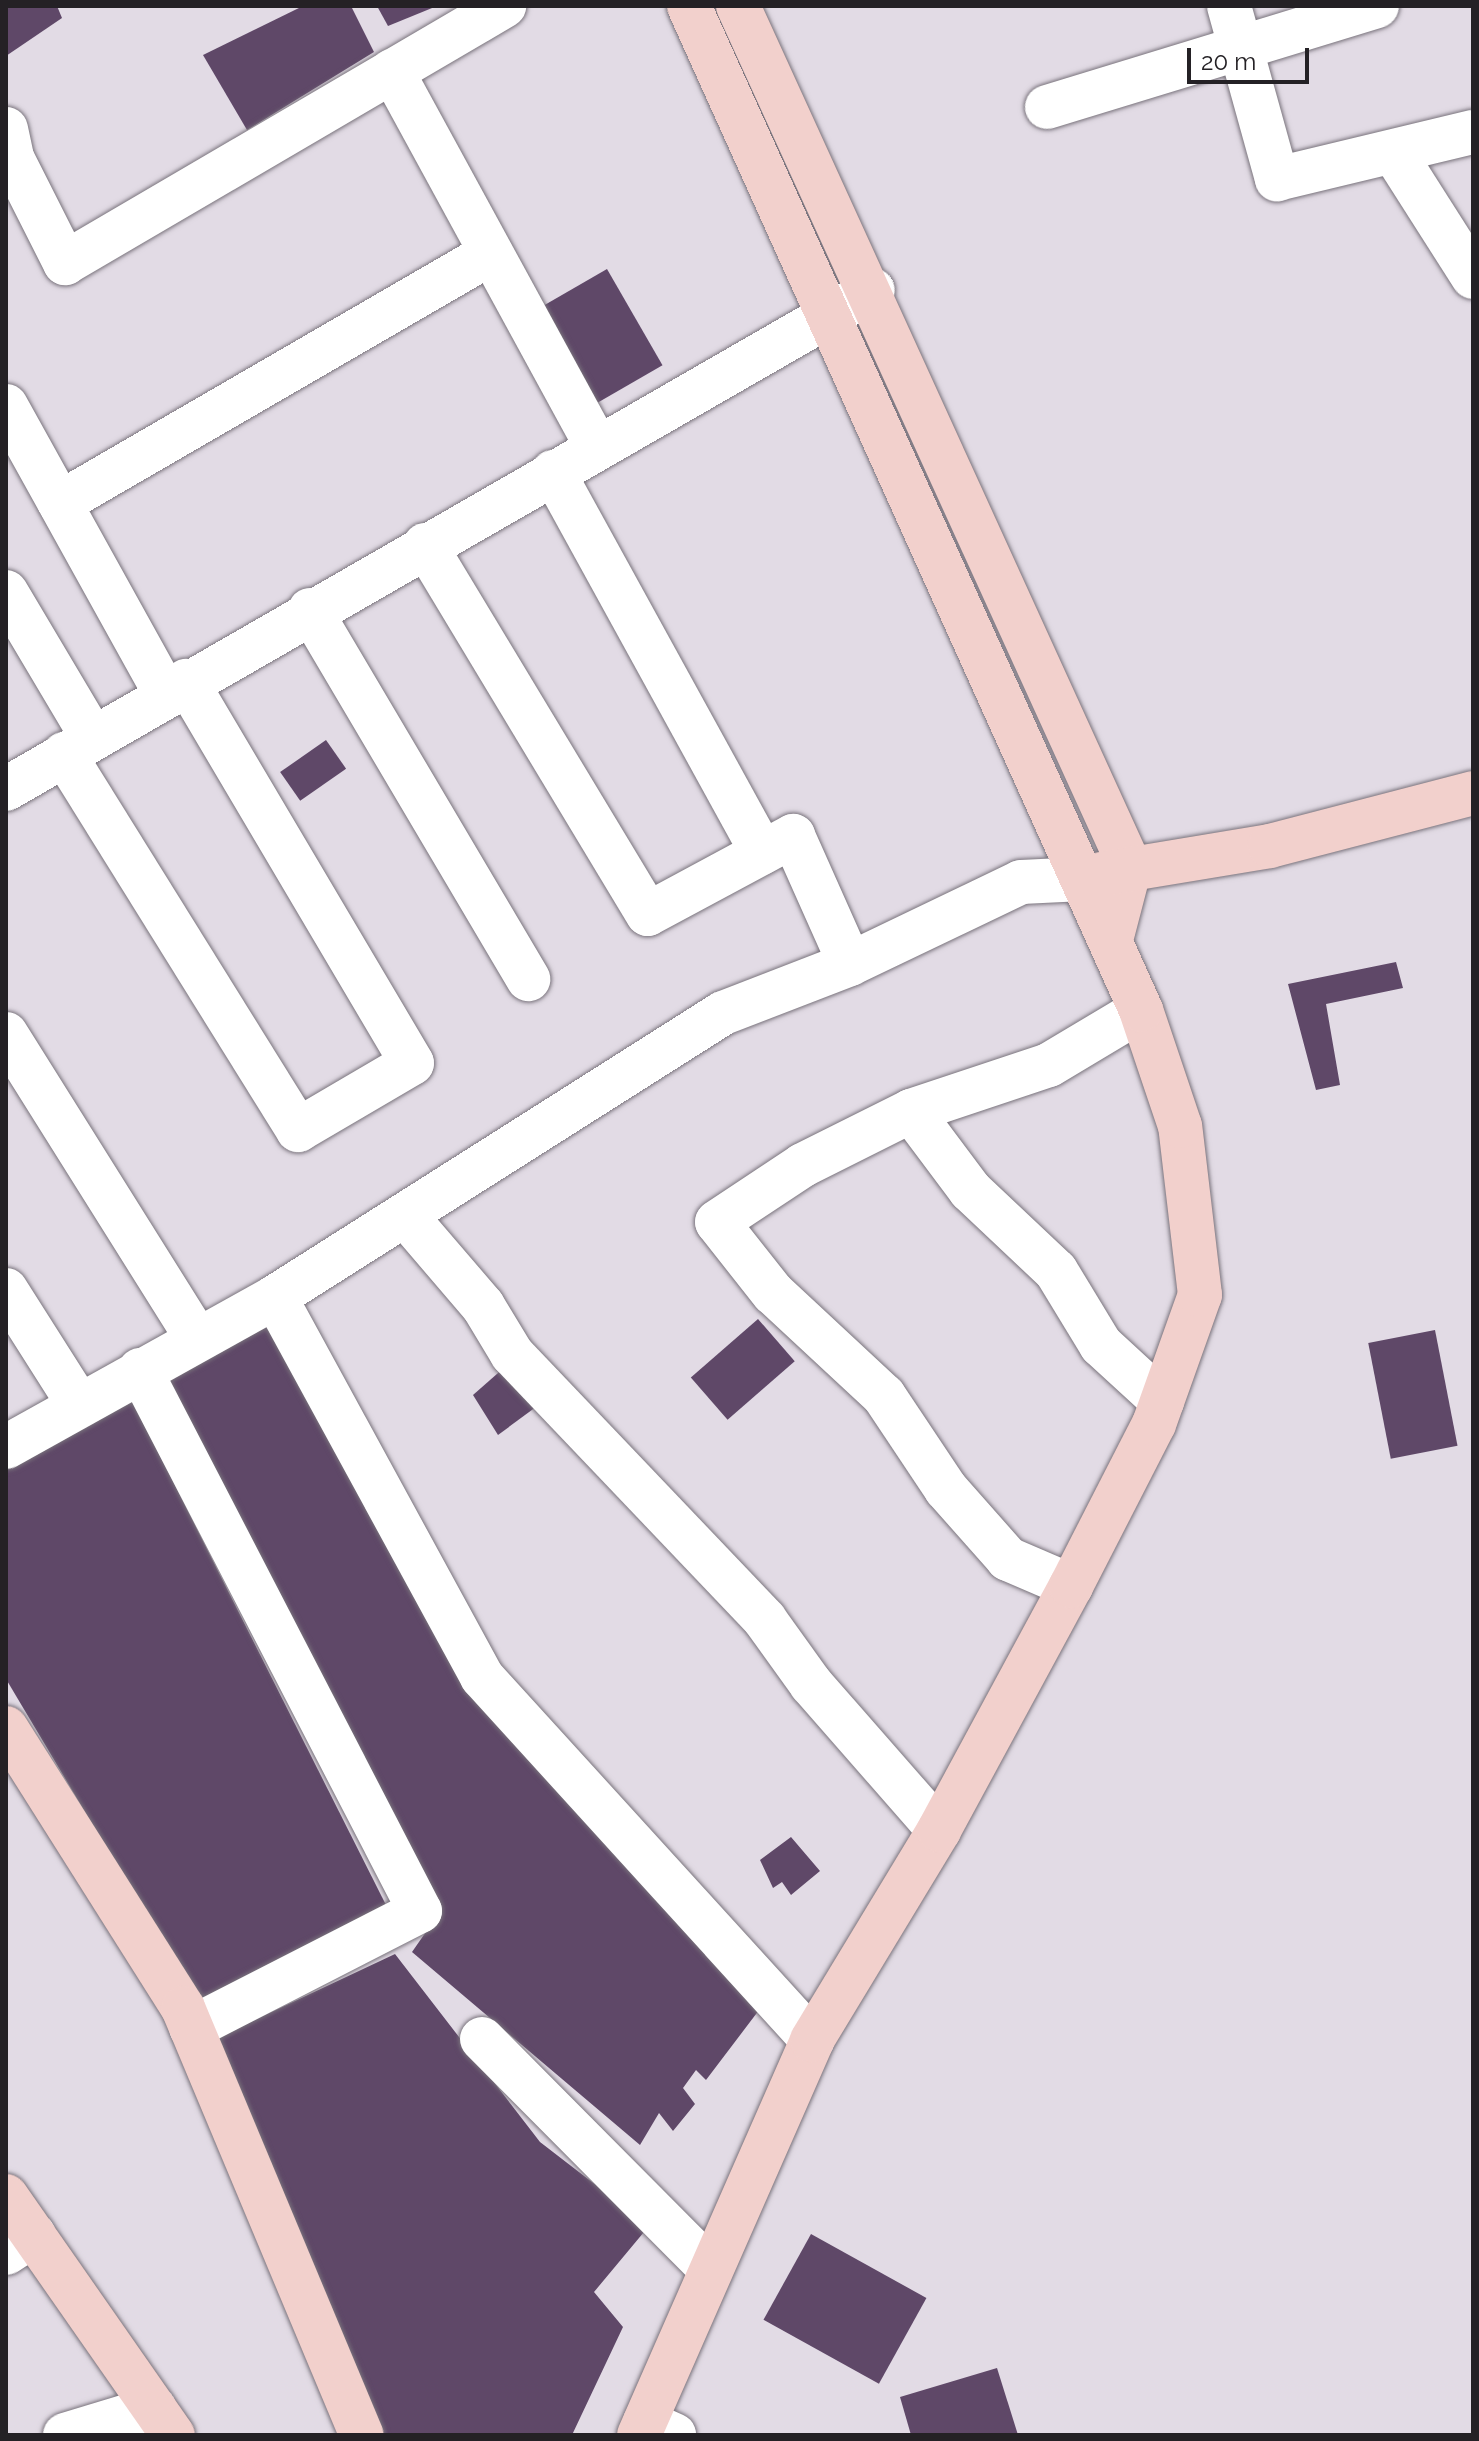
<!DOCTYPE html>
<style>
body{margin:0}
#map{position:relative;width:1479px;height:2441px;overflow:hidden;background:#e2dbe5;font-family:Raleway,sans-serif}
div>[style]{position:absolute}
.building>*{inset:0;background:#5f4868;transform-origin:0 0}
.roads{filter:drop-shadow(0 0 2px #79737c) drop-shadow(0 0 2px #79737c)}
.street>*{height:44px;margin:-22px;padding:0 22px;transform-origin:22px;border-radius:22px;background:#fff}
.secondary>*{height:44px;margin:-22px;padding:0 22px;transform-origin:22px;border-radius:22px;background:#f2d0cc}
span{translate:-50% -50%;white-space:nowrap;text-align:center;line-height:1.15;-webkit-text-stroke:8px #fff;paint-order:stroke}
.frame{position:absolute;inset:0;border:8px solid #242125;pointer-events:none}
.scale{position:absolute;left:1187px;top:48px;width:122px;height:36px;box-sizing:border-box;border:4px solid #242125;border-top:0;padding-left:10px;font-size:24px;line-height:28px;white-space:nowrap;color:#242125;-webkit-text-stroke:6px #fff;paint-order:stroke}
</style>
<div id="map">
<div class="building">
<i style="clip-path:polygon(6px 6px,57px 6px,62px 18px,6px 56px)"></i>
<i style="clip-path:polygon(303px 6px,351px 6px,374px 52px,247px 130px,203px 55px)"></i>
<i style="clip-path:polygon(377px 6px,437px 6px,388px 26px)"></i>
<i style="left:607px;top:269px;width:111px;height:80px;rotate:60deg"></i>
<i style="left:326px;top:740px;width:35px;height:56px;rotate:55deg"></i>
<i style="clip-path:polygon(1396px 962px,1403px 988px,1326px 1004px,1340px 1085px,1316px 1090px,1288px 984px)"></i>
<i style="left:758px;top:1319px;width:56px;height:89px;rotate:49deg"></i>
<i style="clip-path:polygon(273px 1320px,566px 1797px,772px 1993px,706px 2080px,696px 2070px,683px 2088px,695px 2104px,673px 2131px,659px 2113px,640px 2145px,412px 1952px,437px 1916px,163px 1381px)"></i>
<i style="left:1435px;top:1330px;width:118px;height:68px;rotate:79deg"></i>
<i style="clip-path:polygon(506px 1366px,540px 1404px,498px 1435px,473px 1395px)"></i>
<i style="clip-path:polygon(130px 1396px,387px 1907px,198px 2002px,6px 1679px,6px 1467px)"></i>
<i style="clip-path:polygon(791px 1837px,820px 1871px,791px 1895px,782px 1882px,773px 1888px,760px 1860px)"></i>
<i style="clip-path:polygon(395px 1954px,540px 2142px,649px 2226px,594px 2292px,623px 2327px,572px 2435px,383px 2435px,212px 2040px)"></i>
<i style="left:811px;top:2234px;width:132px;height:98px;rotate:29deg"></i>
<i style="clip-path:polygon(997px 2368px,1018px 2435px,911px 2435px,900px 2397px)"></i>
</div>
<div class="roads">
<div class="street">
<i style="left:1229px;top:6px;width:180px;rotate:74.5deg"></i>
<i style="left:1277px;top:179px;width:202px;rotate:-13.5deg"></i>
<i style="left:392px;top:71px;width:428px;rotate:61.4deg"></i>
<i style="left:1047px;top:107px;width:345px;rotate:-17deg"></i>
<i style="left:6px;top:129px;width:30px;rotate:78deg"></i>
<i style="left:12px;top:158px;width:118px;rotate:63.2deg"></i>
<i style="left:65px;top:263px;width:509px;rotate:-30.35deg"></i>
<i style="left:1394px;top:153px;width:147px;rotate:57.5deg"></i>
<i style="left:6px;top:406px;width:328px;rotate:61deg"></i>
<i style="left:553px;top:472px;width:434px;rotate:61.2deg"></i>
<i style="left:60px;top:503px;width:498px;rotate:-30.1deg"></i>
<i style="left:425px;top:545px;width:431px;rotate:58.9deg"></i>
<i style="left:648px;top:914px;width:165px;rotate:-28.3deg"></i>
<i style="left:793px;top:836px;width:140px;rotate:66deg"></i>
<i style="left:6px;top:592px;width:169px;rotate:59.3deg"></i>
<i style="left:310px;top:610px;width:429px;rotate:59.4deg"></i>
<i style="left:64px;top:754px;width:443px;rotate:58.1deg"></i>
<i style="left:298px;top:1130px;width:132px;rotate:-30.4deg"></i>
<i style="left:412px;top:1063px;width:444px;rotate:-120.6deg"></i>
<i style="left:6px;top:789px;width:1000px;rotate:-29.92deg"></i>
<i style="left:6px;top:1034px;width:359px;rotate:57.9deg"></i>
<i style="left:911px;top:1111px;width:99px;rotate:53.2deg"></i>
<i style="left:970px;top:1190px;width:118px;rotate:43.3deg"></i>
<i style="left:1056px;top:1271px;width:87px;rotate:58.7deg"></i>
<i style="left:1101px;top:1345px;width:83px;rotate:42.6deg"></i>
<i style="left:405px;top:1215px;width:120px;rotate:49.4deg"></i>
<i style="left:483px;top:1306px;width:56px;rotate:58.9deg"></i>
<i style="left:512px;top:1354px;width:367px;rotate:46.4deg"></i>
<i style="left:765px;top:1620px;width:79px;rotate:54.3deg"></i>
<i style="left:811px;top:1684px;width:194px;rotate:48.8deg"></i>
<i style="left:6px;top:1290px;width:136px;rotate:57.6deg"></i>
<i style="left:275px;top:1297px;width:433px;rotate:61.4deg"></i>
<i style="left:482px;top:1677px;width:491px;rotate:47.7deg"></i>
<i style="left:140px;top:1370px;width:609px;rotate:62.64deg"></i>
<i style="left:420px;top:1911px;width:257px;rotate:152.9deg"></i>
<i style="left:6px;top:1447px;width:308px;rotate:-29.1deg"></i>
<i style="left:275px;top:1297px;width:530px;rotate:-32.37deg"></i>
<i style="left:723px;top:1013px;width:136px;rotate:-21.1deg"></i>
<i style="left:850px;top:964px;width:190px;rotate:-25.6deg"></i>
<i style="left:1021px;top:882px;width:62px;rotate:-2.8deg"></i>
<i style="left:1071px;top:1586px;width:69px;rotate:-156.8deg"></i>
<i style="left:1008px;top:1559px;width:94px;rotate:-131.5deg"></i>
<i style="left:946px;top:1489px;width:112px;rotate:-123.7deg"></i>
<i style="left:884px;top:1396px;width:151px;rotate:-137.1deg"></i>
<i style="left:773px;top:1293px;width:90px;rotate:-128.3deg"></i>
<i style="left:717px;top:1222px;width:103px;rotate:-33.5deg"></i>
<i style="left:803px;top:1165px;width:121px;rotate:-26.6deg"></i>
<i style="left:911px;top:1111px;width:145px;rotate:-18.4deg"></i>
<i style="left:1049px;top:1065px;width:107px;rotate:-30.9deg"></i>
<i style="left:482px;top:2039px;width:325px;rotate:45.2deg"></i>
<i style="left:6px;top:2253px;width:33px;rotate:-33deg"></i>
<i style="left:645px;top:2422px;width:32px;rotate:24deg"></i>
<i style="left:65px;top:2435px;width:93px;rotate:-16.9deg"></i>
</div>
<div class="secondary">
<i style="left:738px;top:6px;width:946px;rotate:65.52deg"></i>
<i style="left:1130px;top:867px;width:71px;rotate:104.6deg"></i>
<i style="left:1101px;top:874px;width:171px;rotate:-9.4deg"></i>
<i style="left:1270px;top:846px;width:210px;rotate:-14.6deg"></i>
<i style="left:6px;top:1728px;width:331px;rotate:57.7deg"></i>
<i style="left:183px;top:2008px;width:463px;rotate:67.3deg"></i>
<i style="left:6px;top:2196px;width:292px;rotate:55.1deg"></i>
<i style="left:639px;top:2435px;width:431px;rotate:-66.3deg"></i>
<i style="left:812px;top:2040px;width:245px;rotate:-58.8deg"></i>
<i style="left:939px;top:1830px;width:277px;rotate:-61.6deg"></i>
<i style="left:1071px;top:1586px;width:182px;rotate:-62.9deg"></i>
<i style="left:1154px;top:1424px;width:137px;rotate:-70.4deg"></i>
<i style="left:1200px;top:1295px;width:170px;rotate:-96.7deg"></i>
<i style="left:1180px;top:1126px;width:122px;rotate:-108.6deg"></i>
<i style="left:1141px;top:1010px;width:1101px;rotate:-114.24deg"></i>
</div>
</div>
<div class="frame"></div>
<div class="scale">20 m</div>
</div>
